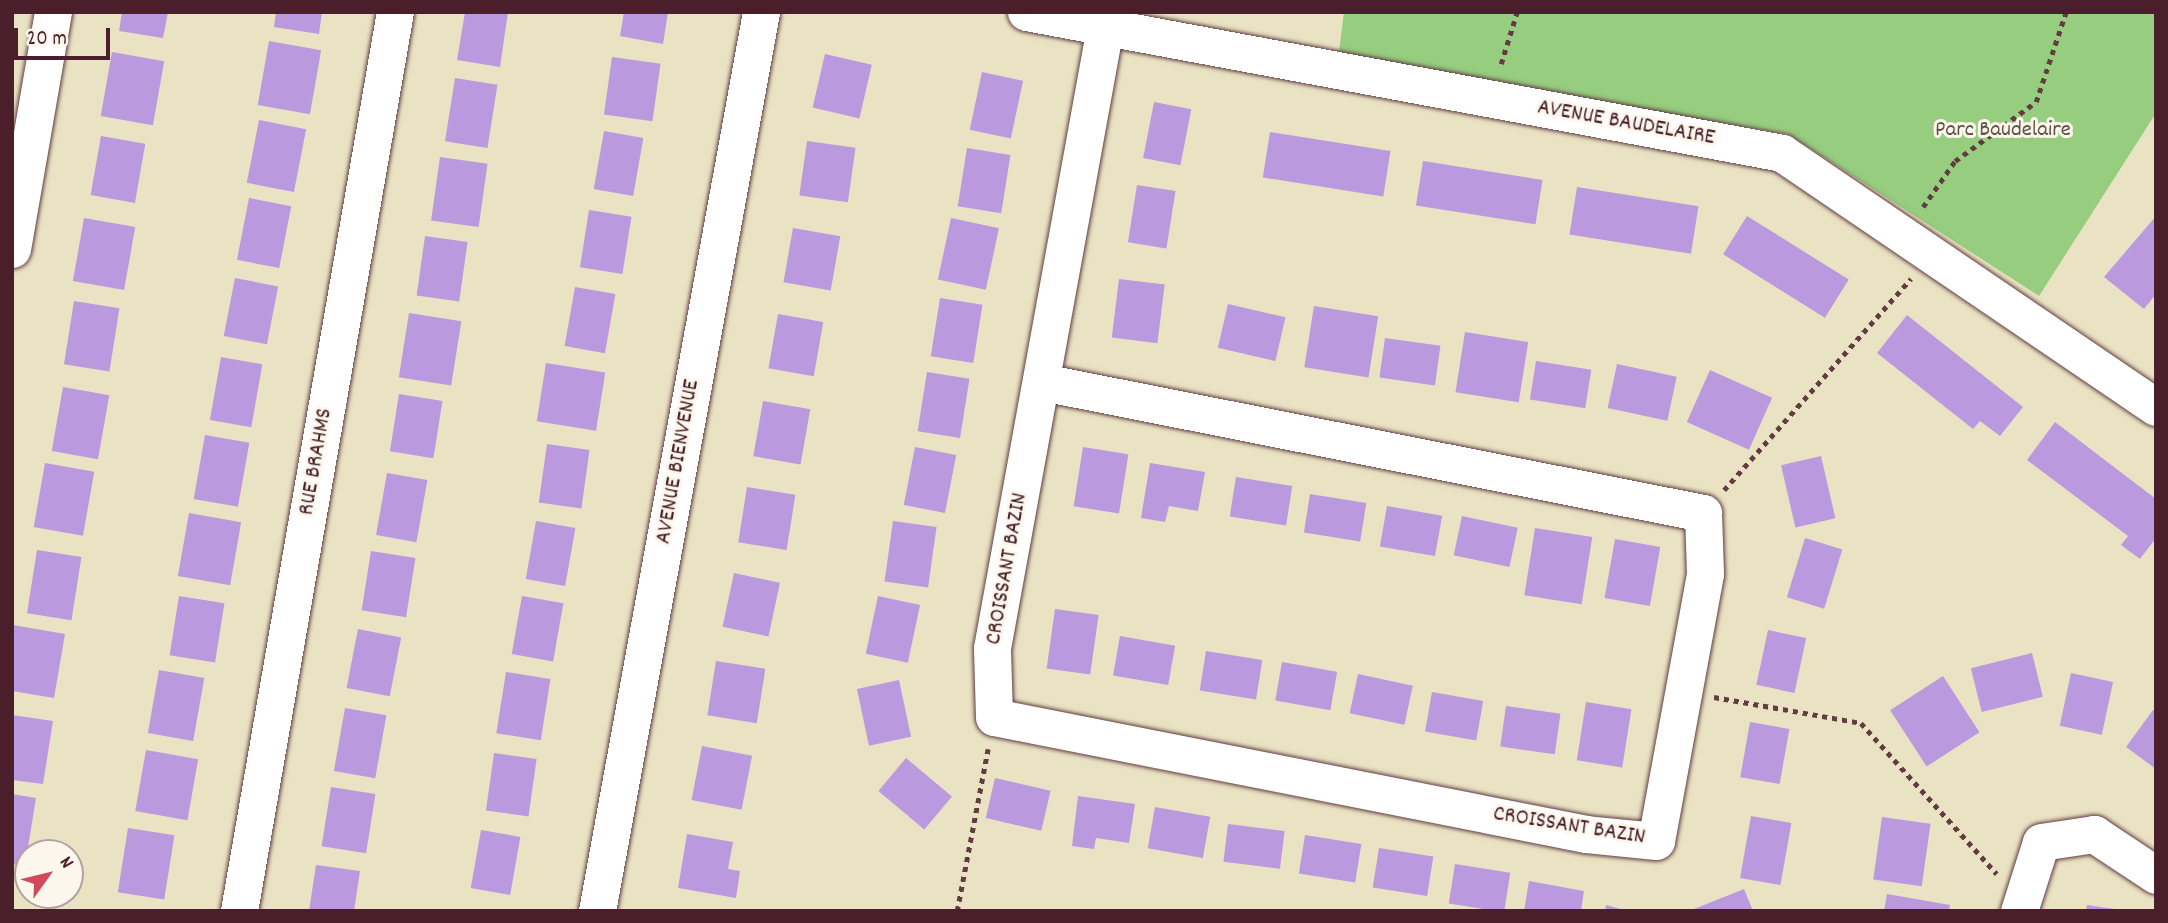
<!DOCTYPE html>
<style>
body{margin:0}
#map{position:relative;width:2168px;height:923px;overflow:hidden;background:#eae3c3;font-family:Dekko,sans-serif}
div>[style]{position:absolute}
.green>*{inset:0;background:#96cd7f}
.building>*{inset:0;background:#bb99de;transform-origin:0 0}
.path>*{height:4.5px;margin-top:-2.25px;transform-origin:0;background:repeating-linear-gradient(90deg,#623c42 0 5px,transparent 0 10px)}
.roads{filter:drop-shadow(0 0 2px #623c42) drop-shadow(0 0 2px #623c42)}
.minor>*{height:37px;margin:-18.5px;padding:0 18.5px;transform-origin:18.5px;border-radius:18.5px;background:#fff}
span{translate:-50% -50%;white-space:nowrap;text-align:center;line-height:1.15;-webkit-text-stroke:6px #fbf7ec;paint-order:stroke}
.street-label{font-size:23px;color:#4a1f2b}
.park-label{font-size:23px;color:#615344}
.frame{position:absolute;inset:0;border:14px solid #4a1f2b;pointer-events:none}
.north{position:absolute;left:14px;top:839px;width:70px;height:70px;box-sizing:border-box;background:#fbf7ec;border:2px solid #b4a19f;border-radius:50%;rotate:56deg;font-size:19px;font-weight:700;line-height:28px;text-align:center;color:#4a1f2b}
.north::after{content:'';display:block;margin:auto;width:24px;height:32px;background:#d1495b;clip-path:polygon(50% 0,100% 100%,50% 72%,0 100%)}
.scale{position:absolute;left:14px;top:28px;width:96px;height:32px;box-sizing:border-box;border:4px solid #4a1f2b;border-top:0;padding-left:9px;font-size:21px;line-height:24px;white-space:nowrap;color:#4a1f2b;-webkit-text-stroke:5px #fbf7ec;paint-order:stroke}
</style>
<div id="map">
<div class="green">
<i style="clip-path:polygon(1344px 12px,2156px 12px,2156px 113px,2039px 296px,1788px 134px,1338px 60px)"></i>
</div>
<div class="building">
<i style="clip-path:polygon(122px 12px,168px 12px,163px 38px,119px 31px)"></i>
<i style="clip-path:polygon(276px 12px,322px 12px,319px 34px,274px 27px)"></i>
<i style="clip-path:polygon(465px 12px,508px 12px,500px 67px,457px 60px)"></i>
<i style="clip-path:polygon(624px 12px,668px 12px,663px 44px,620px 36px)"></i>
<i style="left:269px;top:41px;width:53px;height:65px;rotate:10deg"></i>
<i style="left:112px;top:52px;width:53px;height:65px;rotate:10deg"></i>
<i style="left:825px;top:54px;width:48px;height:55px;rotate:13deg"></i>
<i style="left:612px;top:57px;width:49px;height:58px;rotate:8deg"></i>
<i style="left:982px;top:72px;width:42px;height:59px;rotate:12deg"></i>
<i style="left:455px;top:78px;width:43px;height:64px;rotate:9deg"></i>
<i style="left:1154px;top:102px;width:38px;height:57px;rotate:11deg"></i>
<i style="left:259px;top:120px;width:48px;height:64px;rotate:11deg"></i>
<i style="left:604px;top:131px;width:40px;height:59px;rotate:10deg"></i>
<i style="left:1270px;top:132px;width:122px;height:46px;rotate:9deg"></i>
<i style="left:101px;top:136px;width:45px;height:60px;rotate:10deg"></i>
<i style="left:807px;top:141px;width:49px;height:55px;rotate:8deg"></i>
<i style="left:967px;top:148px;width:44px;height:59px;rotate:9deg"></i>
<i style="left:440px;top:157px;width:48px;height:64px;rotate:8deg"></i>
<i style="left:1423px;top:161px;width:121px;height:45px;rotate:9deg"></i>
<i style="left:1137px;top:185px;width:39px;height:58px;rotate:9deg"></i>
<i style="left:1577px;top:187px;width:123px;height:48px;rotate:9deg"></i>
<i style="left:249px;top:198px;width:43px;height:63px;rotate:11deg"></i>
<i style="left:589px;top:210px;width:43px;height:58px;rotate:9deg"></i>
<i style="left:1747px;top:216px;width:120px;height:45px;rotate:32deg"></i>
<i style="clip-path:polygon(2156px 216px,2156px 294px,2144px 309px,2104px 277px)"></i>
<i style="left:84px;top:218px;width:52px;height:64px;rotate:10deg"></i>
<i style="left:951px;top:218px;width:49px;height:63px;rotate:12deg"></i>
<i style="left:793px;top:228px;width:48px;height:55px;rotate:10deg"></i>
<i style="left:425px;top:236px;width:43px;height:60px;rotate:8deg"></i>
<i style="left:235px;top:278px;width:44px;height:59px;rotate:11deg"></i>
<i style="left:1119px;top:279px;width:46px;height:59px;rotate:7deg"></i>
<i style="left:575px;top:287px;width:41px;height:60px;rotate:10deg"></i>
<i style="left:940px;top:298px;width:43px;height:59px;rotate:9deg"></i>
<i style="left:74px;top:301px;width:46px;height:64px;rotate:9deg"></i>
<i style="left:1228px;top:304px;width:59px;height:45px;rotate:13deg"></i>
<i style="left:1314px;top:306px;width:65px;height:62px;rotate:9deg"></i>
<i style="left:409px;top:313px;width:53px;height:65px;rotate:9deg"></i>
<i style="left:778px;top:314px;width:46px;height:55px;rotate:10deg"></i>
<i style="clip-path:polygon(1907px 315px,2023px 407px,2000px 436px,1980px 421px,1973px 429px,1877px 353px)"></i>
<i style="left:1465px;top:332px;width:64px;height:61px;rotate:9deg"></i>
<i style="left:1385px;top:338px;width:56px;height:40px;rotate:8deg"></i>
<i style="left:221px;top:357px;width:42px;height:64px;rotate:10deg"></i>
<i style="left:1536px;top:361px;width:56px;height:39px;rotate:9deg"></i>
<i style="left:546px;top:363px;width:60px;height:59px;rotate:9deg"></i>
<i style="left:1617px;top:364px;width:61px;height:45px;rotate:12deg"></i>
<i style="left:1710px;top:370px;width:68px;height:57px;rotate:24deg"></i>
<i style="left:927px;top:372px;width:43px;height:60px;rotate:9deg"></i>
<i style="left:63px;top:387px;width:47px;height:65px;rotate:10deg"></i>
<i style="left:399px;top:394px;width:44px;height:58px;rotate:9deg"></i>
<i style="left:763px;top:401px;width:48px;height:56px;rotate:10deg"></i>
<i style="clip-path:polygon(2055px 422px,2156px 499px,2156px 538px,2140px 559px,2121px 545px,2128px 536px,2027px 460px)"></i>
<i style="left:205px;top:435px;width:45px;height:65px;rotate:10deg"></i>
<i style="left:547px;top:444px;width:43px;height:59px;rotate:8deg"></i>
<i style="left:915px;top:447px;width:42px;height:59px;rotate:11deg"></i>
<i style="left:1083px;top:447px;width:46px;height:60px;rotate:9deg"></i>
<i style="left:1821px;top:456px;width:64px;height:41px;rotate:77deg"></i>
<i style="left:45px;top:463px;width:50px;height:65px;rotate:10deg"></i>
<i style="clip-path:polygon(1150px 463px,1205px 472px,1198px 511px,1169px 506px,1165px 522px,1141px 518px)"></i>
<i style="left:387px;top:473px;width:41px;height:63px;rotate:10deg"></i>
<i style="left:1236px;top:477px;width:57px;height:40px;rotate:9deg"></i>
<i style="left:747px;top:487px;width:49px;height:56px;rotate:9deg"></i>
<i style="left:1310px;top:494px;width:57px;height:39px;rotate:9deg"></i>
<i style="left:1387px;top:506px;width:56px;height:41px;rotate:10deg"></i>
<i style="left:189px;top:513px;width:53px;height:64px;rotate:10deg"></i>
<i style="left:1462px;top:516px;width:57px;height:40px;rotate:12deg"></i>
<i style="left:536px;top:521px;width:40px;height:59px;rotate:10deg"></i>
<i style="left:893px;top:521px;width:44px;height:61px;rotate:8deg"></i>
<i style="left:1535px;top:528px;width:58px;height:68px;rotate:9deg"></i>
<i style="left:1805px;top:538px;width:39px;height:62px;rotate:17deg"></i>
<i style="left:1615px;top:539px;width:46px;height:60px;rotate:10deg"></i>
<i style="left:37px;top:550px;width:45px;height:64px;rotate:9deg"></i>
<i style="left:371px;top:551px;width:45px;height:60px;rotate:9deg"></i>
<i style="left:734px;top:573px;width:47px;height:55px;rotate:12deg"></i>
<i style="left:179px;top:596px;width:46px;height:60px;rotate:9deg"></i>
<i style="left:522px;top:596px;width:42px;height:59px;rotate:10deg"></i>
<i style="left:878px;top:596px;width:43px;height:59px;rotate:12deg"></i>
<i style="left:1055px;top:609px;width:44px;height:60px;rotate:8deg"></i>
<i style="clip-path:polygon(13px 625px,65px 634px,54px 698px,12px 691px)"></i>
<i style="left:358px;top:629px;width:44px;height:60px;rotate:11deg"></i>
<i style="left:1768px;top:630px;width:39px;height:56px;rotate:12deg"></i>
<i style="left:1120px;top:636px;width:56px;height:40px;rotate:10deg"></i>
<i style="left:1206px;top:651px;width:57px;height:40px;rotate:9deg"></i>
<i style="left:2032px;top:653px;width:45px;height:63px;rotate:76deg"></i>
<i style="left:716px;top:661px;width:50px;height:55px;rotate:9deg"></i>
<i style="left:1282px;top:662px;width:56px;height:39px;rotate:10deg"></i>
<i style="left:159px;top:670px;width:46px;height:64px;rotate:10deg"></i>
<i style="left:506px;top:672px;width:45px;height:62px;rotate:9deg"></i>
<i style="left:2071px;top:673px;width:43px;height:54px;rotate:12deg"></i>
<i style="left:1358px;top:674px;width:56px;height:40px;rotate:12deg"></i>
<i style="left:1943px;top:676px;width:67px;height:63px;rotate:57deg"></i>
<i style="left:899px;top:680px;width:58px;height:43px;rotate:78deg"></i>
<i style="left:1432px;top:692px;width:52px;height:40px;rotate:10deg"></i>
<i style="left:1586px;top:702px;width:46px;height:59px;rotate:9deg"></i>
<i style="left:1506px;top:706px;width:55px;height:41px;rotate:8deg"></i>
<i style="left:345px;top:708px;width:42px;height:64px;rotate:10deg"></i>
<i style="clip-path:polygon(2153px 710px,2156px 712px,2156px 769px,2126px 747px)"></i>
<i style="clip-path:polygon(12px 715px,53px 721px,43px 784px,12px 780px)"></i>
<i style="left:1750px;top:722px;width:40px;height:56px;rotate:10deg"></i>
<i style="left:702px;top:746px;width:51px;height:55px;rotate:11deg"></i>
<i style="left:146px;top:750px;width:53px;height:62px;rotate:10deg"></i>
<i style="left:494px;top:753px;width:43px;height:58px;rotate:8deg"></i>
<i style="left:906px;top:758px;width:60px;height:43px;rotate:40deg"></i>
<i style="left:995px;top:778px;width:57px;height:41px;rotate:13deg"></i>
<i style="left:331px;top:787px;width:45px;height:60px;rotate:9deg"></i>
<i style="clip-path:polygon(12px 794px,36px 798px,25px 866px,12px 864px)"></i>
<i style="clip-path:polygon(1078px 796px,1135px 804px,1129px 843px,1096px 838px,1094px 849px,1072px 846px)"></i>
<i style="left:1155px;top:807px;width:56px;height:42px;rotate:10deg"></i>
<i style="left:1751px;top:816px;width:41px;height:63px;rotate:10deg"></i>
<i style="left:1882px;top:817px;width:49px;height:63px;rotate:8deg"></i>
<i style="left:1228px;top:824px;width:57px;height:38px;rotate:7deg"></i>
<i style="left:128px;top:828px;width:47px;height:65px;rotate:9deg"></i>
<i style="left:481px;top:830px;width:40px;height:59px;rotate:10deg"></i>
<i style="clip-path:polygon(687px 834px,733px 842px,728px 869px,740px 871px,736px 898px,678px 888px)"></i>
<i style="left:1305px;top:835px;width:57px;height:39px;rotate:9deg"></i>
<i style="left:1379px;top:848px;width:55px;height:40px;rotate:9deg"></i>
<i style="left:1455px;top:864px;width:56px;height:40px;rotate:9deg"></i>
<i style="clip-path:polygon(316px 865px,360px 871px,354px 911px,309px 911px)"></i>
<i style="clip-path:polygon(1529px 881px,1584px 891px,1581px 911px,1524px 911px)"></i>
<i style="clip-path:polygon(1744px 889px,1753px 911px,1689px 911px)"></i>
<i style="clip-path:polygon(1887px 894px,1950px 905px,1949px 911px,1884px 911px)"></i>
<i style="clip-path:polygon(1606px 905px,1624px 910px,1624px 911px,1605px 911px)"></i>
<i style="clip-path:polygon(2087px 905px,2114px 909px,2114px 911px,2086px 911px)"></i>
</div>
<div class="path">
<i style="left:1501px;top:64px;width:54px;rotate:-72.9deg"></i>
<i style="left:1923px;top:207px;width:56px;rotate:-55.2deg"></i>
<i style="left:1955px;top:161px;width:100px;rotate:-36.1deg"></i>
<i style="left:2036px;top:102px;width:95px;rotate:-71.6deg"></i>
<i style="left:1724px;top:490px;width:282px;rotate:-48.5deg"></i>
<i style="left:1714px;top:697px;width:149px;rotate:10deg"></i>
<i style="left:1861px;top:723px;width:203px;rotate:48deg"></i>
<i style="left:957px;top:911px;width:165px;rotate:-79.2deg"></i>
</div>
<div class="roads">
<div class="minor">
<i style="left:1026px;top:12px;width:769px;rotate:10.56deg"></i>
<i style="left:1782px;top:153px;width:452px;rotate:34.2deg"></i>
<i style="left:12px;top:249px;width:241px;rotate:-80.2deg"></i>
<i style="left:1042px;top:382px;width:674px;rotate:11.21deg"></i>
<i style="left:1703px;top:513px;width:61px;rotate:88.1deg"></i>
<i style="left:1705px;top:574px;width:271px;rotate:100.4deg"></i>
<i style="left:1656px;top:841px;width:70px;rotate:-174.3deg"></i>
<i style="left:1586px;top:834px;width:603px;rotate:-168.82deg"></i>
<i style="left:994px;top:717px;width:69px;rotate:-91.7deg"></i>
<i style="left:992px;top:648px;width:631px;rotate:-79.69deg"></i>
<i style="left:1105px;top:27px;width:17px;rotate:-65deg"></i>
<i style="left:239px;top:911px;width:912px;rotate:-80.16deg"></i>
<i style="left:597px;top:911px;width:914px;rotate:-79.66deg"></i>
<i style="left:2019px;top:911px;width:72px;rotate:-72.3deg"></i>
<i style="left:2041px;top:842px;width:54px;rotate:-8.6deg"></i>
<i style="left:2094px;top:834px;width:74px;rotate:33.5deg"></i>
</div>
</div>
<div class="street-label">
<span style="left:1626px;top:124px;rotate:10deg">AVENUE BAUDELAIRE</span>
<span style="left:317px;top:462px;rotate:-80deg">RUE BRAHMS</span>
<span style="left:679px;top:462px;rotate:-80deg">AVENUE BIENVENUE</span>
<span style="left:1008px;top:569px;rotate:-80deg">CROISSANT BAZIN</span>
<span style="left:1569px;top:827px;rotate:9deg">CROISSANT BAZIN</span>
</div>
<div class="park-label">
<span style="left:2003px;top:131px">Parc Baudelaire</span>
</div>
<div class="frame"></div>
<div class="north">N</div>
<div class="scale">20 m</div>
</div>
